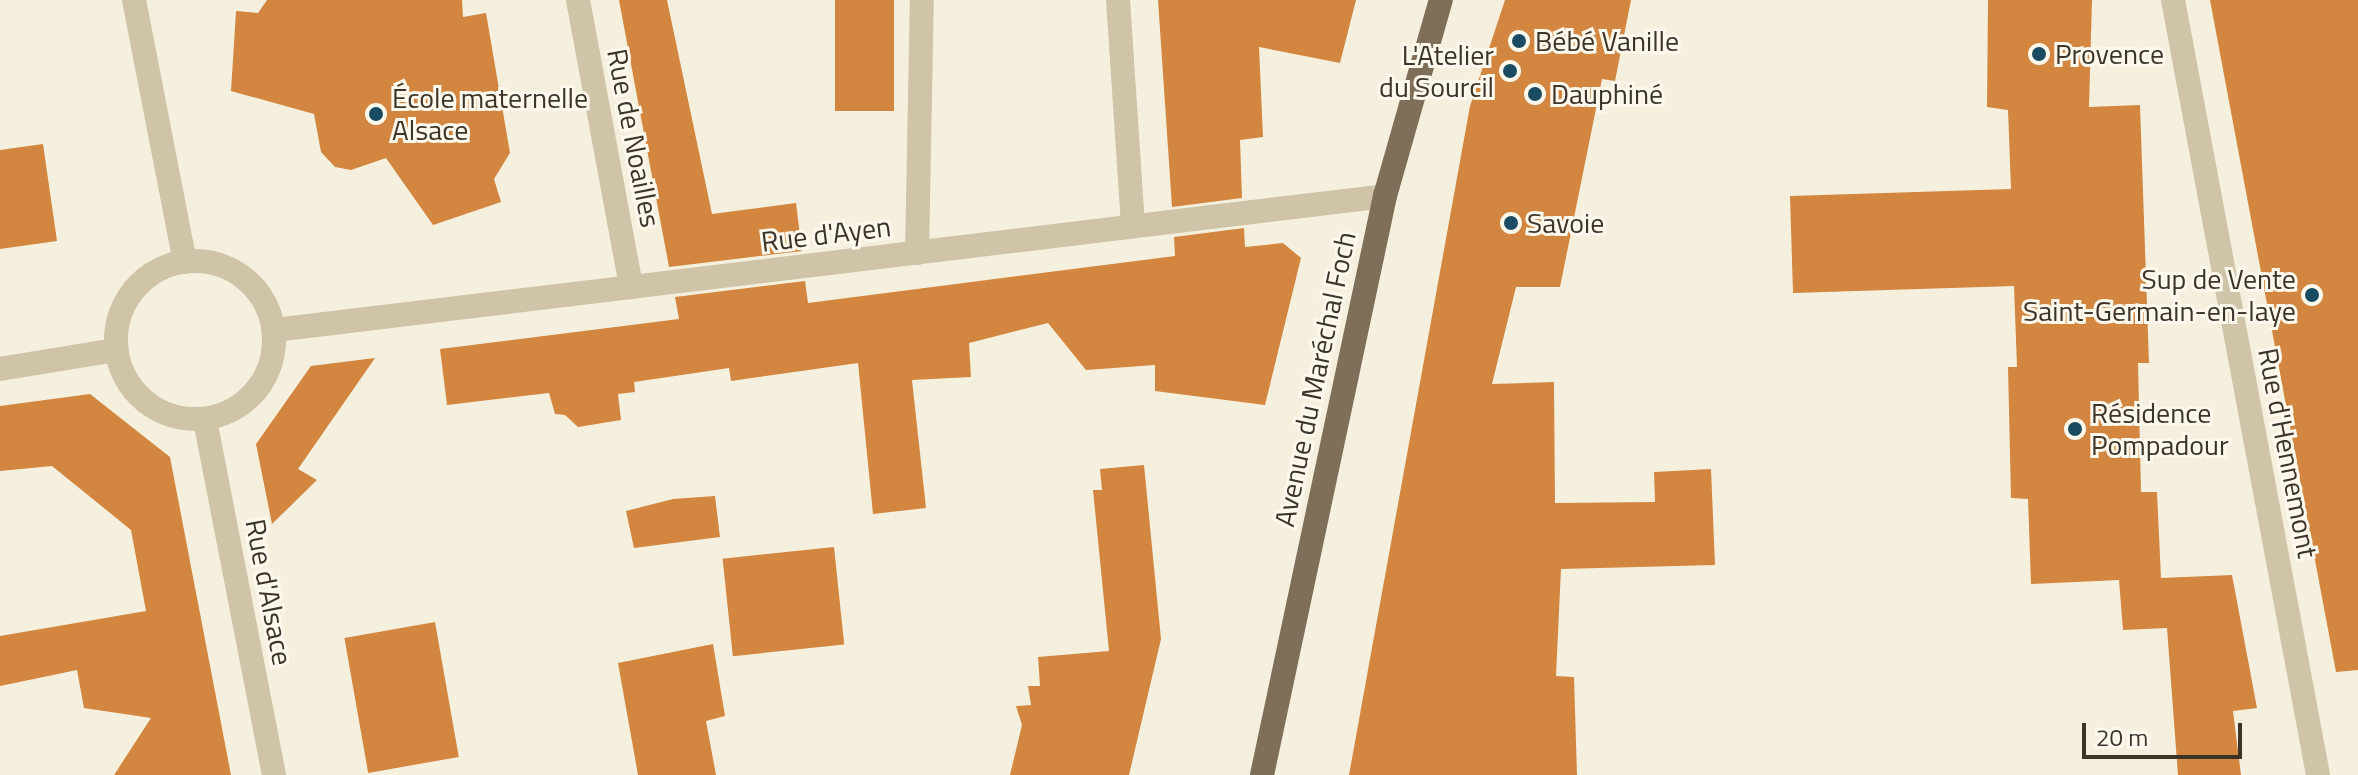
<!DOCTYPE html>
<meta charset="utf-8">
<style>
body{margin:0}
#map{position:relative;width:2358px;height:775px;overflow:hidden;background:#f5f0de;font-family:"Titillium Web",sans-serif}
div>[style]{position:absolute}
.building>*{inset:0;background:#d3863f;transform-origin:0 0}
.minor>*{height:24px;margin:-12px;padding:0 12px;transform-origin:12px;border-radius:12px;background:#cfc3a8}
.minor>.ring{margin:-12px;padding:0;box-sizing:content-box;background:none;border:24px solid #cfc3a8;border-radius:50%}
.major>*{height:24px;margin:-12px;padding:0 12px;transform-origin:12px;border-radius:12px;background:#7f6f59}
.dots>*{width:22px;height:22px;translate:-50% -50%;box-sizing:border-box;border:4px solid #fcf8ec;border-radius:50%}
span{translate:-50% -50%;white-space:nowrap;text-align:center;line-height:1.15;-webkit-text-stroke:6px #fcf8ec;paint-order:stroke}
.poi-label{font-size:28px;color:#3c3329}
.left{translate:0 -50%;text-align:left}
.right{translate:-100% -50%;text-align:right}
.street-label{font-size:28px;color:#3c3329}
.scale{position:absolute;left:2082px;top:723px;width:160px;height:36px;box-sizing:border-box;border:4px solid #3c3329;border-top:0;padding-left:10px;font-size:24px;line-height:28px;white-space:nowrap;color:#3c3329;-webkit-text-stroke:6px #fcf8ec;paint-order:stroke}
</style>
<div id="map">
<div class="building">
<i style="clip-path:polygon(267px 0,462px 0,463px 17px,486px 13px,510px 153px,494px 179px,501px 202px,433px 225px,386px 158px,351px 170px,335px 167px,321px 152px,314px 114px,231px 91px,236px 11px,258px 13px)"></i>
<i style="clip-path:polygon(619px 0,667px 0,712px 214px,796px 203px,802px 251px,669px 267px)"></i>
<i style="left:835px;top:0;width:59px;height:111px"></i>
<i style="clip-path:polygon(1158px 0,1356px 0,1340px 63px,1259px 47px,1263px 137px,1240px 140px,1242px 198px,1172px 207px)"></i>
<i style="clip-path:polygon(1505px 0,1631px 0,1615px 81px,1602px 79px,1560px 287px,1516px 287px,1492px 384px,1554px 382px,1555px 503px,1655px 502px,1654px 472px,1711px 469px,1715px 565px,1561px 569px,1556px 676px,1574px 677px,1577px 775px,1349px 775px,1470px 106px)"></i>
<i style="clip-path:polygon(1988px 0,2092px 0,2089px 107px,2140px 105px,2149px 363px,2138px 363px,2141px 492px,2157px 492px,2161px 578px,2232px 575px,2257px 708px,2233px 711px,2241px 775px,2178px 775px,2167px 628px,2123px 630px,2119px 580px,2031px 584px,2028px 499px,2011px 498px,2008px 367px,2017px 367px,2014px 286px,1793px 293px,1790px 196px,2011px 189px,2008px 110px,1987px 107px)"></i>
<i style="clip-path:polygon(2210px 0,2358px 0,2358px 670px,2336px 672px)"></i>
<i style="clip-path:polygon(43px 144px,57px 241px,0 249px,0 150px)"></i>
<i style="clip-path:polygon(1244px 228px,1245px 247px,1283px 243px,1301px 258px,1265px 405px,1155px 391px,1155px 365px,1086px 370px,1048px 323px,969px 343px,971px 377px,912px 380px,926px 508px,873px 514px,858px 363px,731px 381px,729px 368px,634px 382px,635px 392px,618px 394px,621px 420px,578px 427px,565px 415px,555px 414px,549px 393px,447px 405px,440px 349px,679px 319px,675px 297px,805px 281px,808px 303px,1175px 256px,1174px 237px)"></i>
<i style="clip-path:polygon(375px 358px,298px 469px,317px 480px,272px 524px,256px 444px,311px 366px)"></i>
<i style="clip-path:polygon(90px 394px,170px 457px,231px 775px,114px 775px,151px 718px,84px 708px,77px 670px,0 686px,0 636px,146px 611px,131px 530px,52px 466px,0 471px,0 406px)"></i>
<i style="clip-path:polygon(1144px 465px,1161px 639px,1129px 775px,1010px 775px,1022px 725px,1016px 706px,1031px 705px,1028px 686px,1040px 686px,1038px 657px,1109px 651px,1093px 490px,1102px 490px,1100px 469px)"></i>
<i style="clip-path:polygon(715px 496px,720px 537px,634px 548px,626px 511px,673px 499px)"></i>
<i style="left:834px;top:547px;width:98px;height:112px;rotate:84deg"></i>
<i style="left:435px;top:622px;width:137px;height:92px;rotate:80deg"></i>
<i style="clip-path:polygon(713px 644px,725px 716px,706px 721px,716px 775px,638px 775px,618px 663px)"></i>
</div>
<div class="minor">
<i style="left:134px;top:0;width:267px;rotate:79deg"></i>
<i style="left:578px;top:0;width:292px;rotate:79.5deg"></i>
<i style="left:1118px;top:0;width:226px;rotate:86.2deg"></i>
<i style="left:2173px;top:0;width:788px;rotate:79.4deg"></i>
<i style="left:917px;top:253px;width:253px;rotate:-88.9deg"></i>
<i class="ring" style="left:116px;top:261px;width:134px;height:134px"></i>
<i style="left:275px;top:330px;width:1118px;rotate:-6.88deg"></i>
<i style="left:0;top:369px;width:118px;rotate:-9.3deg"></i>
<i style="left:205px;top:420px;width:362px;rotate:79deg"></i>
</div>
<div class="major">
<i style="left:1262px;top:775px;width:592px;rotate:-78.01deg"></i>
<i style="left:1385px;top:196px;width:204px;rotate:-74.1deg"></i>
</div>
<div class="dots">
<i style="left:1519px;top:41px;background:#194c62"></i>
<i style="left:2039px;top:54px;background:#194c62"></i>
<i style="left:1510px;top:71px;background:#194c62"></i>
<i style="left:1535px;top:94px;background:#194c62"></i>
<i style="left:376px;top:114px;background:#194c62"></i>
<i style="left:1511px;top:223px;background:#194c62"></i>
<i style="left:2312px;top:295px;background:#194c62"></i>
<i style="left:2075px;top:429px;background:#194c62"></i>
</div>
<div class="poi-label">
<span class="left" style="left:1535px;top:41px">Bébé Vanille</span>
<span class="left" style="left:2055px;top:54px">Provence</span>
<span class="right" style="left:1494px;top:71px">L'Atelier<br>du Sourcil</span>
<span class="left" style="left:1551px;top:94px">Dauphiné</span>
<span class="left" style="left:392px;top:114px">École maternelle<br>Alsace</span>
<span class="left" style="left:1527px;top:223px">Savoie</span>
<span class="right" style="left:2296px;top:295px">Sup de Vente<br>Saint-Germain-en-laye</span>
<span class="left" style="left:2091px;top:429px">Résidence<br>Pompadour</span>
</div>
<div class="street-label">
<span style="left:634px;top:138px;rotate:79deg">Rue de Noailles</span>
<span style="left:826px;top:234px;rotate:-7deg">Rue d'Ayen</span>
<span style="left:1315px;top:379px;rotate:-78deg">Avenue du Maréchal Foch</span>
<span style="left:2288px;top:453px;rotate:79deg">Rue d'Hennemont</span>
<span style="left:269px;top:592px;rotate:79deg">Rue d'Alsace</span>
</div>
<div class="scale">20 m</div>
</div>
